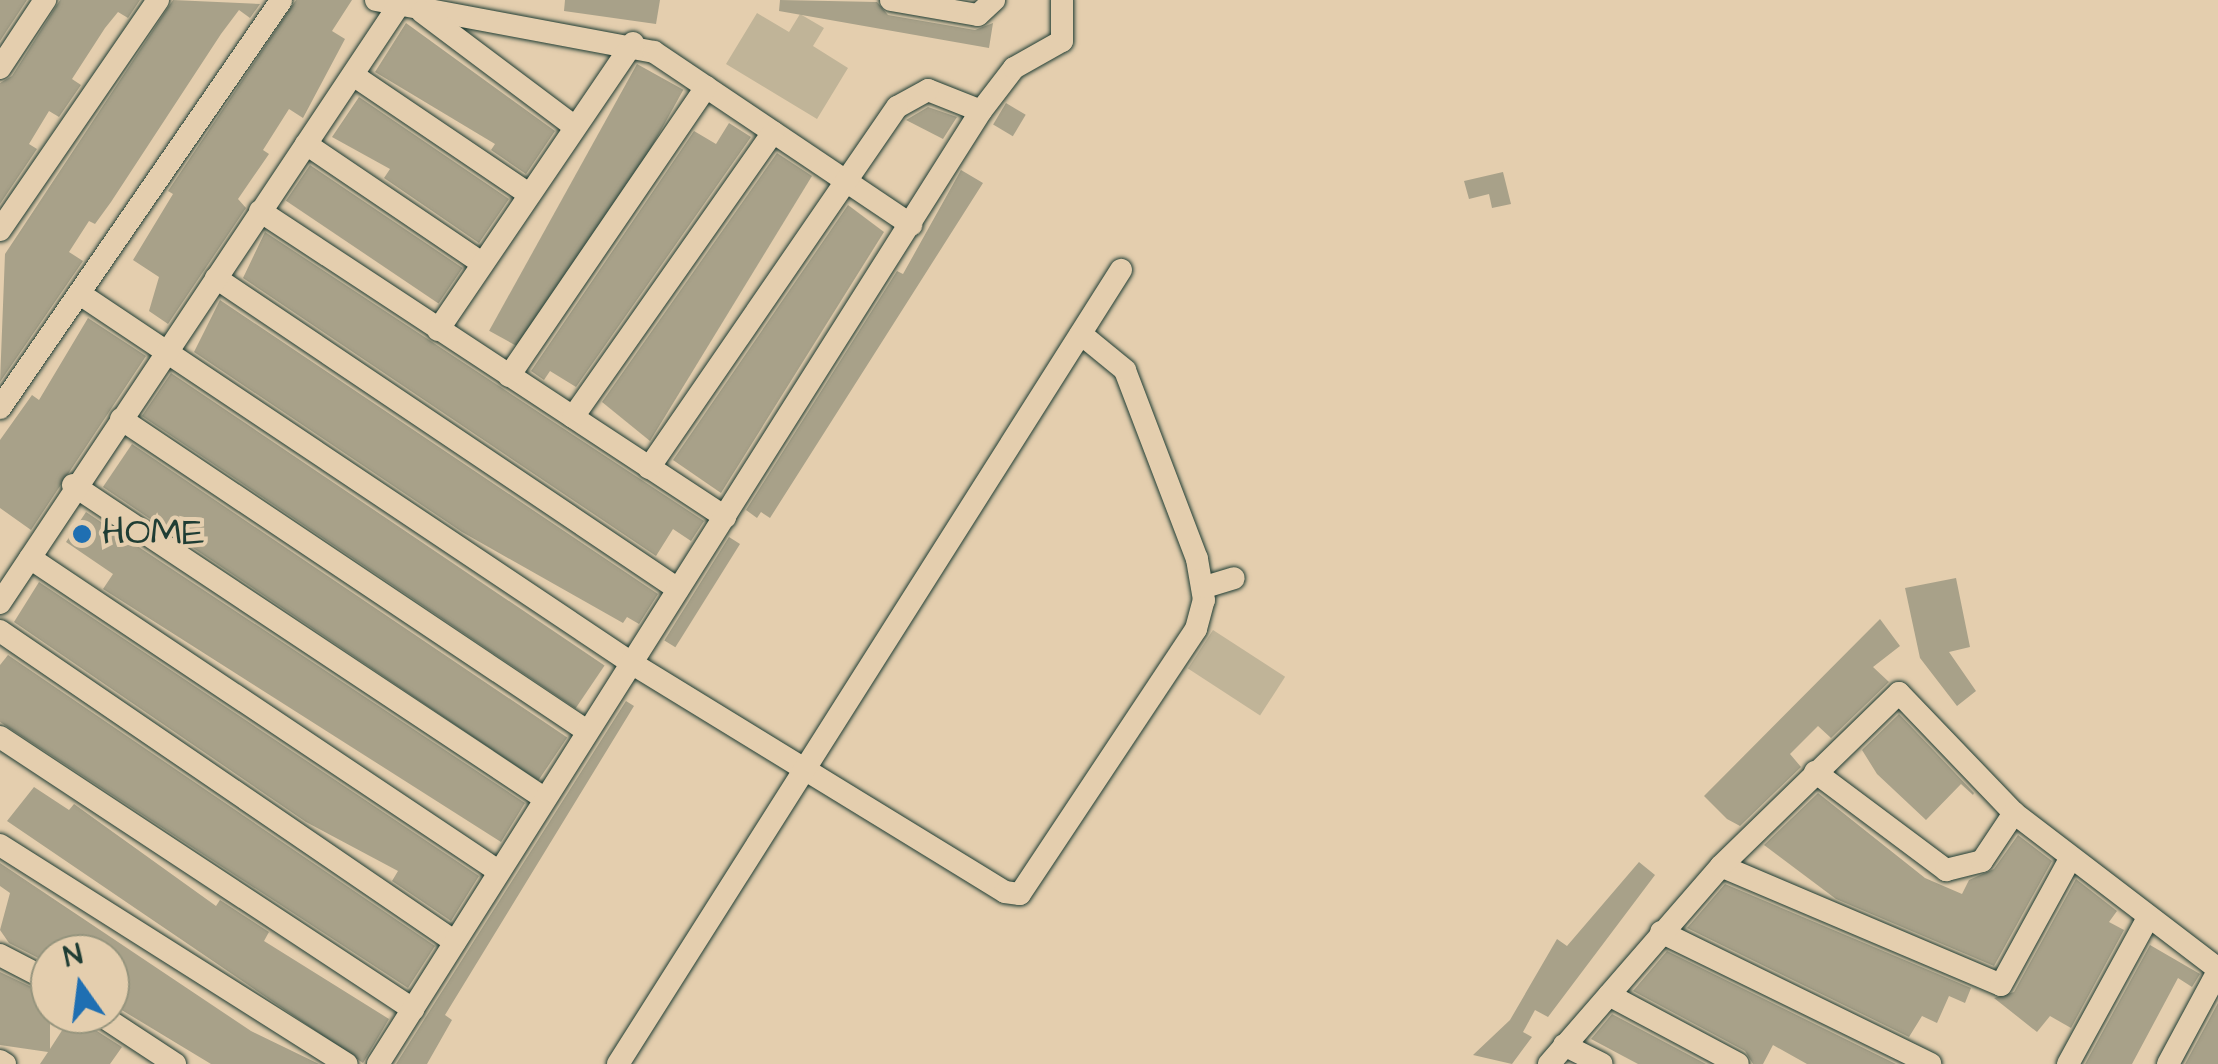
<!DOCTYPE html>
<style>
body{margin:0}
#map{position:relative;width:2218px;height:1064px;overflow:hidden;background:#e4ceae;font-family:"Architects Daughter",sans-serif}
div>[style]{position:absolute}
.green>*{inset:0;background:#c0b498;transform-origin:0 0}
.building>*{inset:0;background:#a8a189;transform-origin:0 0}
.roads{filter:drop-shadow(0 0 2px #1f3d34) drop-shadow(0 0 2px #1f3d34)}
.minor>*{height:22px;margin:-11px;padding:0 11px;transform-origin:11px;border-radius:11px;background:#e4ceae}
.dots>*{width:28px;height:28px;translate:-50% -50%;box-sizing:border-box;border:5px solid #e4ceae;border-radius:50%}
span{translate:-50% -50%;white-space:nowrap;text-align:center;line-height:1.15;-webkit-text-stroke:8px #e4ceae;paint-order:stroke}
.poi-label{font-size:38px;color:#1f3d34}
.left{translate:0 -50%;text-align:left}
.north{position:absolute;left:30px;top:934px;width:100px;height:100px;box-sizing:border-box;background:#e4ceae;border:2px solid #95947d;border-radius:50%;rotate:346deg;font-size:28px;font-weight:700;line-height:40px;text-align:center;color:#1f3d34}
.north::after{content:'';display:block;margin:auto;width:35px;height:45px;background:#1f6fb2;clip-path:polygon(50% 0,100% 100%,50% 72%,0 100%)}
</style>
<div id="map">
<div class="green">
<i style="clip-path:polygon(757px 13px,789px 32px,800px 14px,824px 28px,813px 46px,848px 68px,817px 119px,726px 64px)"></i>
<i style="left:1213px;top:630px;width:86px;height:46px;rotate:33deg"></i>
</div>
<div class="building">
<i style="clip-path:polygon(0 0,27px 0,0 41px)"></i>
<i style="clip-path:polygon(60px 0,140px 0,128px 18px,118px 12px,105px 28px,72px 79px,81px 85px,59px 117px,49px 111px,29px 144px,37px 149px,0 204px,0 83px,12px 76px)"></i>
<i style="clip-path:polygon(173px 0,260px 4px,250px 18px,239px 10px,221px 34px,111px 202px,95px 224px,89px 221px,69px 252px,83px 261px,0 382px,5px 254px)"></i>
<i style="clip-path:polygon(296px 0,352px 0,332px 31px,345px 39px,303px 118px,289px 109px,263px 150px,269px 154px,238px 199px,246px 208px,168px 324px,149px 311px,159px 277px,133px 260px,173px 194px,168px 191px)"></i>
<i style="clip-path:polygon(565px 0,660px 0,656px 24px,564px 11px)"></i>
<i style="clip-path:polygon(780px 0,877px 2px,888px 15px,975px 30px,993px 23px,989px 48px,779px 11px)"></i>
<i style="clip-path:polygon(406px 23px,555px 131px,526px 174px,491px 150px,495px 144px,375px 72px)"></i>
<i style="left:637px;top:64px;width:53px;height:305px;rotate:29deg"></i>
<i style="clip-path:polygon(359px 97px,509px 199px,479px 243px,384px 178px,390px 169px,332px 137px)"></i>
<i style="left:1006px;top:103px;width:23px;height:25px;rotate:31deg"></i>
<i style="clip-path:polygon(928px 107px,957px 117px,943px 139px,906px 120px)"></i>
<i style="clip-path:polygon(729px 123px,751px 137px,576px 387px,550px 371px,544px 380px,531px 371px,694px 131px,716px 144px)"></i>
<i style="clip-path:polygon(777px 153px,812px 176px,650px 441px,602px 402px)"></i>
<i style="left:310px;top:165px;width:184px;height:43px;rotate:34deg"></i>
<i style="clip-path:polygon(961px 170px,983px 183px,770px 518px,761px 512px,757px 518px,746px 510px,897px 271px,903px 274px)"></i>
<i style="clip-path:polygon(1503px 172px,1511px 204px,1492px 208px,1489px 194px,1469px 199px,1464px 181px)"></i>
<i style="clip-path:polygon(848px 205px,884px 232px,721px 493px,673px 460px)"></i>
<i style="clip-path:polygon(265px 232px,704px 521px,691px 541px,673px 529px,656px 556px,243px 278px)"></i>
<i style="clip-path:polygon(220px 300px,658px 594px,639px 624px,627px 617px,623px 623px,462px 532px,194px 352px)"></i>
<i style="clip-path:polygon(88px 318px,146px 356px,31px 530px,0 508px,0 440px,32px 395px,39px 400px)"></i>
<i style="left:171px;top:373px;width:523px;height:52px;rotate:34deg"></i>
<i style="left:132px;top:444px;width:525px;height:52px;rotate:34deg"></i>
<i style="clip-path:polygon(86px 512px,525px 803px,501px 842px,103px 589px,113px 574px,66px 542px)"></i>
<i style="left:729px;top:537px;width:13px;height:122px;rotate:32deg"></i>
<i style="clip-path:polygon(1956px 578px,1970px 647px,1949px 652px,1976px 691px,1957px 706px,1920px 658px,1905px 588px)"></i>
<i style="clip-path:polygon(39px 582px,479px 876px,451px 921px,392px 881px,398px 871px,306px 822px,14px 622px)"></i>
<i style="clip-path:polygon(1880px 619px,1900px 646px,1873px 667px,1889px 682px,1831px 738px,1818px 726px,1790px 754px,1801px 767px,1740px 826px,1727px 819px,1704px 796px)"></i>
<i style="clip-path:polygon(8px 655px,435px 946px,408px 988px,0 722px,0 665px)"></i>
<i style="clip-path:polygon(626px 701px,634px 706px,445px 1015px,452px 1020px,427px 1064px,396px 1064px)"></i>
<i style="clip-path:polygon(1899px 714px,1974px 793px,1973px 795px,1961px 784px,1926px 820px,1877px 774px,1862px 750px)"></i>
<i style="clip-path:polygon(34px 787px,69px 810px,74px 804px,216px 906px,220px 900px,269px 932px,264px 941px,389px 1019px,363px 1063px,7px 821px)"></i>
<i style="clip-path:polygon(1818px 793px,1925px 878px,1962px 894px,1969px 880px,1994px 869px,2018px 835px,2052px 861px,1994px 966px,1836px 899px,1764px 845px)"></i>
<i style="clip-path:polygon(1639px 862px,1655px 875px,1548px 1017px,1535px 1010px,1523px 1032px,1532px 1037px,1512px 1064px,1473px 1055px,1510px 1020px,1557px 939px,1567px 946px)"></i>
<i style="clip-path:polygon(0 863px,251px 1031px,319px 1064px,211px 1064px,110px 1003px,110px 954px,76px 938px,65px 954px,50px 954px,50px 964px,9px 943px,0 930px,10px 893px,0 886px)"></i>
<i style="clip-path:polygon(2076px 879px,2117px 911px,2109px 922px,2124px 930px,2071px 1028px,2050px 1016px,2037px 1032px,1994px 998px,2014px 992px)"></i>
<i style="clip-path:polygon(1725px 884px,1971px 988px,1965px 1003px,1949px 996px,1937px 1023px,1922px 1016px,1909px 1037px,1687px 928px)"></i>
<i style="clip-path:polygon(2150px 945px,2200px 974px,2192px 987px,2178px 978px,2132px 1064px,2085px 1064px)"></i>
<i style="clip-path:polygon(1667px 951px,1896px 1064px,1807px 1064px,1773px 1045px,1763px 1064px,1753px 1064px,1745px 1051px,1633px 991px)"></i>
<i style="clip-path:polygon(0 972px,50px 996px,50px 1049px,72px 1015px,122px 1047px,110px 1064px,40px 1064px,48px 1052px,0 1045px)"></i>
<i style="clip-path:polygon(2218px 1003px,2218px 1064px,2185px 1064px)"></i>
<i style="clip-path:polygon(1612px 1014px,1706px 1064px,1638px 1064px,1591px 1039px)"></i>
</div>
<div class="roads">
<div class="minor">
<i style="left:376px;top:0;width:283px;rotate:10.6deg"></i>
<i style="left:654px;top:52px;width:310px;rotate:33.9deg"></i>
<i style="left:891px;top:0;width:88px;rotate:9.8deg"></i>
<i style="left:978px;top:15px;width:22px;rotate:-43deg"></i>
<i style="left:422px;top:12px;width:191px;rotate:36.9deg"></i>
<i style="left:0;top:68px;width:82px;rotate:-56.5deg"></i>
<i style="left:353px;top:75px;width:212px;rotate:34.1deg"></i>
<i style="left:981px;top:111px;width:54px;rotate:-52.5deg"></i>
<i style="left:1014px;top:68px;width:55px;rotate:-29.4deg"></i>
<i style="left:1062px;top:41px;width:41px;rotate:-90deg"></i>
<i style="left:306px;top:144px;width:212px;rotate:34.1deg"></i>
<i style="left:260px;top:211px;width:557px;rotate:33.35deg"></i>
<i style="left:0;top:230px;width:279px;rotate:-55.5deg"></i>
<i style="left:216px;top:278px;width:557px;rotate:33.95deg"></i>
<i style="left:83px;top:296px;width:662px;rotate:33.79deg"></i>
<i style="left:633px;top:664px;width:436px;rotate:31.5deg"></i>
<i style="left:1005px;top:892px;width:15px;rotate:8deg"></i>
<i style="left:1020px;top:894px;width:318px;rotate:-56.4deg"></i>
<i style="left:1196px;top:629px;width:30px;rotate:-75deg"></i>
<i style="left:1204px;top:600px;width:42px;rotate:-99.7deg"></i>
<i style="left:1197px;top:559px;width:202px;rotate:-110.9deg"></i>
<i style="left:1125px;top:370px;width:57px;rotate:-140.7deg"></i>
<i style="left:438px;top:330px;width:347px;rotate:-55.8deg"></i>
<i style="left:509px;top:376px;width:350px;rotate:-55.7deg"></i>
<i style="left:0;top:408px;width:495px;rotate:-55.4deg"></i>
<i style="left:573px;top:417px;width:348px;rotate:-54.9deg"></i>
<i style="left:121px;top:419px;width:561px;rotate:33.8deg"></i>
<i style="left:73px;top:485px;width:566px;rotate:33.61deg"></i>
<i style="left:30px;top:558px;width:563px;rotate:33.77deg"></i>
<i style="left:1205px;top:587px;width:30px;rotate:-17deg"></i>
<i style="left:0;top:603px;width:719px;rotate:-56.29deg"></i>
<i style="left:0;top:631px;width:551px;rotate:34.35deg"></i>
<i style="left:0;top:737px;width:495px;rotate:33.4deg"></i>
<i style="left:1815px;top:772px;width:164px;rotate:36.8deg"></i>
<i style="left:1946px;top:870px;width:37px;rotate:-14deg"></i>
<i style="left:1982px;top:861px;width:58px;rotate:-56.3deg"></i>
<i style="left:0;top:845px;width:410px;rotate:32.3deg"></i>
<i style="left:1721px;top:866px;width:304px;rotate:23deg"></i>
<i style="left:2001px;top:985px;width:144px;rotate:-61.3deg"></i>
<i style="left:1661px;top:932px;width:300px;rotate:26.1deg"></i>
<i style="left:0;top:955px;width:56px;rotate:27.5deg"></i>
<i style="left:1609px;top:995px;width:146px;rotate:28.1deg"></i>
<i style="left:99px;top:1014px;width:91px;rotate:33.3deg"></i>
<i style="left:1564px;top:1045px;width:42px;rotate:26.6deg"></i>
<i style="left:0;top:1061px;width:6px;rotate:31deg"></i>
<i style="left:378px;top:1064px;width:1128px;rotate:-57.68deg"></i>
<i style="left:981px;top:111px;width:57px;rotate:-158.4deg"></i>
<i style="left:928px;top:90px;width:35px;rotate:151deg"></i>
<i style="left:897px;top:107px;width:438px;rotate:124.5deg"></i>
<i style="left:618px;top:1064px;width:940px;rotate:-57.65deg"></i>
<i style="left:1549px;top:1064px;width:262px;rotate:-49deg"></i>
<i style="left:1721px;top:866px;width:248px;rotate:-44.2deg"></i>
<i style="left:1899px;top:693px;width:166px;rotate:46.2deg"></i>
<i style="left:2014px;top:813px;width:257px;rotate:37.4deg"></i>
<i style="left:2068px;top:1064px;width:166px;rotate:-61.3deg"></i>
<i style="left:2168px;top:1064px;width:106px;rotate:-61.7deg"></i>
</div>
</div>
<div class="dots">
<i style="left:82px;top:534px;background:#1f6fb2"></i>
</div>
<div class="poi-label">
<span class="left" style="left:102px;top:534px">HOME</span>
</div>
<div class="north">N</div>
</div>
